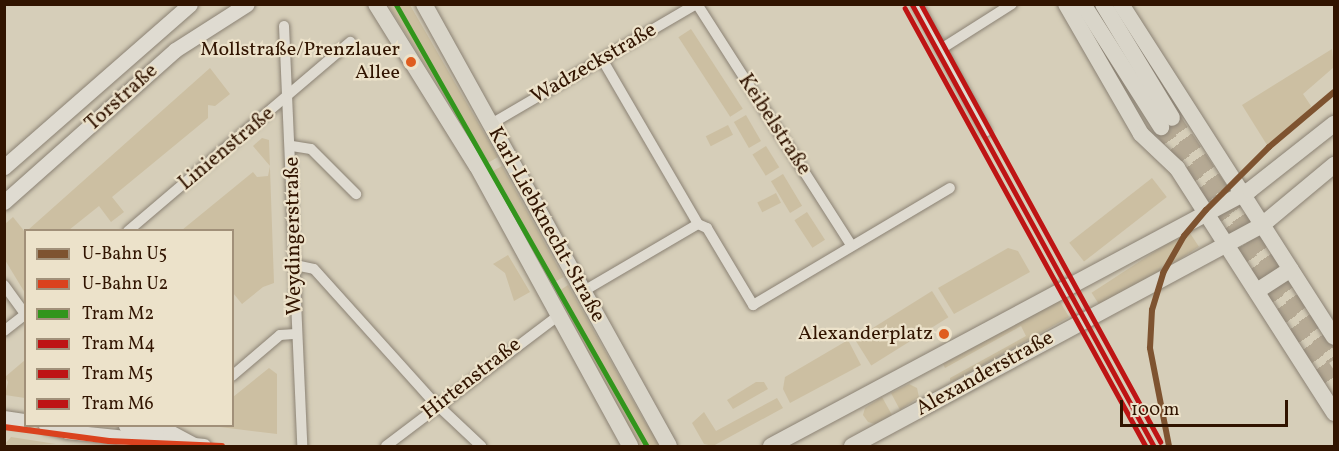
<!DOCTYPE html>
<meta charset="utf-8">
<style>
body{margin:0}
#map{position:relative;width:1339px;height:451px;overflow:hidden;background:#d6ceb9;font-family:Vollkorn,serif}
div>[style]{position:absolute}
.green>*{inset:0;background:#ccbfa2;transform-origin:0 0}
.primary-tunnel>*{height:16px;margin-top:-8px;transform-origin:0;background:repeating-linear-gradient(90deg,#b5a994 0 16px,transparent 0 24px)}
.roads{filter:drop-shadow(0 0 2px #8b8274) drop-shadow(0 0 2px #8b8274)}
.minor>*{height:10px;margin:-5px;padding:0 5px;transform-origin:5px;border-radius:5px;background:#dfdbd1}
.tertiary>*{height:14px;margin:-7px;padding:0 7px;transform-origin:7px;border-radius:7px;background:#dfdbd1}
.secondary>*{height:15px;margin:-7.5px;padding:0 7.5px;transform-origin:7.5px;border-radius:7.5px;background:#dfdbd1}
.primary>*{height:16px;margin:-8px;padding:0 8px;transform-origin:8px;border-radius:8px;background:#d9d5c9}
.tram-1>*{height:4.5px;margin:-2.25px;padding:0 2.25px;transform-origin:2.25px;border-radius:2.25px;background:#32951c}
.tram-2>*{height:4.5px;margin:-2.25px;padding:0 2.25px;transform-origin:2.25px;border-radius:2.25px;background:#be1414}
.tram-3>*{height:4.5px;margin:-2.25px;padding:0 2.25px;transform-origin:2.25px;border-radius:2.25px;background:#be1414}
.tram-4>*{height:4.5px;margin:-2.25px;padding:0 2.25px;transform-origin:2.25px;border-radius:2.25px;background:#be1414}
.metro-1>*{height:6px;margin:-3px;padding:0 3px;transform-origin:3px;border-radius:3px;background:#7e5330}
.metro-2>*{height:6px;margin:-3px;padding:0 3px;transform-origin:3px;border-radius:3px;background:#da421e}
.dots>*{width:16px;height:16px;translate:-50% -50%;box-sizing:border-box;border:3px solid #ece2ca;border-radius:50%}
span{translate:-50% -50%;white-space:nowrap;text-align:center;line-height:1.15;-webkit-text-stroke:4.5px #ece2ca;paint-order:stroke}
.bus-label{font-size:20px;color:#311400}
.right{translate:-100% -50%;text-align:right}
.street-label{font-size:21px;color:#311400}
.frame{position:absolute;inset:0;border:6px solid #311400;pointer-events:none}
.legend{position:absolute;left:24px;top:229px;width:210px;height:198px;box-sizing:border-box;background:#ece2ca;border:2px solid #a19079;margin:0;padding:8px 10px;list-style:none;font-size:18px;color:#311400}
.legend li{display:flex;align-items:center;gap:12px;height:30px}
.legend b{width:30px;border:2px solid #a19079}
.scale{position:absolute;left:1120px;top:400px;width:168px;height:27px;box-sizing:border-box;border:3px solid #311400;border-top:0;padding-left:8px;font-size:18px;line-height:21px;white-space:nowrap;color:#311400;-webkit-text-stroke:4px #ece2ca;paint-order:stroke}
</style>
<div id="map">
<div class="green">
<i style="clip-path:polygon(388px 5px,410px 5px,498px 157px,486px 164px)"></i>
<i style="left:691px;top:29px;width:95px;height:15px;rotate:57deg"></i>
<i style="clip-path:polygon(1332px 49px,1334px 67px,1303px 94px,1311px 106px,1309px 110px,1267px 145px,1242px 105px)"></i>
<i style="clip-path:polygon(210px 68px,230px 94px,215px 106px,208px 105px,208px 118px,112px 197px,124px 212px,111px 222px,99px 206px,69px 230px,28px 230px)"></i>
<i style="left:746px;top:115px;width:30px;height:14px;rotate:60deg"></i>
<i style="left:728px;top:125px;width:11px;height:25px;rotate:63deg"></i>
<i style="clip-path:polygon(262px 138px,269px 140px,274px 283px,263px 287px,242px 304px,233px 293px,232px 231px,182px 230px,253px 172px,257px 177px,268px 176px,270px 166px,253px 146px)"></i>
<i style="left:766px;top:146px;width:25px;height:16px;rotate:58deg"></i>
<i style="left:502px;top:166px;width:127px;height:13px;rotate:61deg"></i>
<i style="left:783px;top:174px;width:37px;height:14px;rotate:59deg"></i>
<i style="left:1152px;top:178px;width:24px;height:105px;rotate:52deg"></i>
<i style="left:776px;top:193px;width:11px;height:21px;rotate:63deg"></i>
<i style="left:807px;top:212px;width:33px;height:15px;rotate:57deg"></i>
<i style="clip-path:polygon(13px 217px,25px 232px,25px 293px,5px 260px,5px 224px)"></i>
<i style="left:1188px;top:230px;width:20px;height:115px;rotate:57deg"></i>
<i style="clip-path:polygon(1008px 248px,1018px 251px,1030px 272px,954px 314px,938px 288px)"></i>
<i style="clip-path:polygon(508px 255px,530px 292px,514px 301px,505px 273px,493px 264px)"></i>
<i style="clip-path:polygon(568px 285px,645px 422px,662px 446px,639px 446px,556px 293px)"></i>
<i style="left:932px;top:291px;width:31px;height:91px;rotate:58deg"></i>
<i style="clip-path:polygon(1059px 300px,1069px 317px,950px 383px,950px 378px,1026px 336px,1021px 326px,945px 368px,943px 364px)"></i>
<i style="clip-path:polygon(848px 340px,861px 365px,790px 403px,783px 389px,785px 377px)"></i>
<i style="clip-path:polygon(25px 360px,25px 398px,5px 395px,8px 382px,5px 377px)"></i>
<i style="clip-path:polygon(269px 368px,277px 374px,277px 434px,212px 426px,232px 426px,233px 397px)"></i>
<i style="clip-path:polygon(756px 382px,764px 382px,768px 389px,733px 409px,727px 400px)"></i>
<i style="clip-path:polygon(909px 384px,917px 388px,919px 397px,900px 410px,891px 393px)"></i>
<i style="clip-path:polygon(882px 397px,892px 415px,875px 424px,868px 422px,863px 415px,865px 408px)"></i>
<i style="clip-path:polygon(777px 398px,783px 408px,713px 446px,704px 444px,692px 423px,704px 412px,716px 431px)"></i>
<i style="clip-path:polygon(11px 437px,56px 444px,9px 446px,5px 444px)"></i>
</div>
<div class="primary-tunnel">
<i style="left:1172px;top:118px;width:291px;rotate:56.2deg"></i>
<i style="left:1161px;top:127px;width:310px;rotate:56.1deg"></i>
</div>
<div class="roads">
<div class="minor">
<i style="left:697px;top:4px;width:286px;rotate:57.4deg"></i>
<i style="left:917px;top:4px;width:145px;rotate:61.5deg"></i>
<i style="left:284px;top:26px;width:420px;rotate:87.5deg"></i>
<i style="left:941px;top:49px;width:84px;rotate:-32.4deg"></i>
<i style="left:602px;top:59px;width:191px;rotate:59.8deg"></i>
<i style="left:698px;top:224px;width:10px;rotate:24deg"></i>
<i style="left:707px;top:228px;width:90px;rotate:59.1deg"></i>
<i style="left:753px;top:305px;width:229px;rotate:-30.7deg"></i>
<i style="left:491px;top:124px;width:238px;rotate:-30.3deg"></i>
<i style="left:292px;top:146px;width:19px;rotate:9deg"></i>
<i style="left:311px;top:149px;width:64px;rotate:45deg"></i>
<i style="left:128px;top:231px;width:292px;rotate:-40.4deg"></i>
<i style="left:295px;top:265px;width:19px;rotate:12deg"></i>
<i style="left:314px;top:269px;width:175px;rotate:48deg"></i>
<i style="left:431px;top:399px;width:69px;rotate:43.2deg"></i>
<i style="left:4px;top:285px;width:36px;rotate:54deg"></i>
<i style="left:582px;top:292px;width:134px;rotate:-30.4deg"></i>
<i style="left:4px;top:331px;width:28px;rotate:-38deg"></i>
<i style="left:232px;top:376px;width:63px;rotate:-40.5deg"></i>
<i style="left:280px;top:335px;width:16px;rotate:-4deg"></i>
<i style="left:386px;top:446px;width:217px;rotate:-37.1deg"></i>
</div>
<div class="tertiary">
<i style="left:4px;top:418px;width:22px;rotate:8deg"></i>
<i style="left:46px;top:426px;width:23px;rotate:15deg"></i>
<i style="left:68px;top:432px;width:137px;rotate:5.9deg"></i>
<i style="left:126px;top:426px;width:44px;rotate:7.8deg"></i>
<i style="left:170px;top:432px;width:26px;rotate:28deg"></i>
</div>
<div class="secondary">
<i style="left:4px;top:167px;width:247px;rotate:-41.2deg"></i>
<i style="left:4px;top:202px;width:229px;rotate:-41.6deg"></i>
<i style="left:175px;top:50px;width:85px;rotate:-32.6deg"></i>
</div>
<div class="primary">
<i style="left:376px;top:4px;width:191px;rotate:58.1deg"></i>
<i style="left:477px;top:166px;width:319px;rotate:61.3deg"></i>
<i style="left:424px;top:4px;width:505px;rotate:61deg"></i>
<i style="left:1066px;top:4px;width:150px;rotate:60deg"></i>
<i style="left:1141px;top:134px;width:50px;rotate:43.4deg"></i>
<i style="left:1177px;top:168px;width:291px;rotate:57.3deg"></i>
<i style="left:1083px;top:4px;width:146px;rotate:57.6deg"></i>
<i style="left:1103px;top:4px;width:133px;rotate:58.8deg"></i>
<i style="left:1121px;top:4px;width:395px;rotate:57.4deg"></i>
<i style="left:1257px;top:291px;width:40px;rotate:-32.9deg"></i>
<i style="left:771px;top:446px;width:543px;rotate:-28.12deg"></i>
<i style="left:1250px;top:190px;width:107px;rotate:-38.2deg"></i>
<i style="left:852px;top:446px;width:466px;rotate:-28.3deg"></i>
<i style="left:1262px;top:225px;width:94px;rotate:-39.8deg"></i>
</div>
</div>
<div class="tram-1">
<i style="left:396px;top:4px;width:508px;rotate:60.41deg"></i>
</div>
<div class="tram-2">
<i style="left:912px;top:4px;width:504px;rotate:61.3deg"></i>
</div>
<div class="tram-3">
<i style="left:905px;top:8px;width:500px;rotate:61.2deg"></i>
</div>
<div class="tram-4">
<i style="left:921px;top:4px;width:499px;rotate:61.3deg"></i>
</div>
<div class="metro-1">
<i style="left:1169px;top:446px;width:100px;rotate:-101deg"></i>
<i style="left:1150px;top:348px;width:38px;rotate:-87deg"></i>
<i style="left:1152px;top:310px;width:39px;rotate:-73deg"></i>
<i style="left:1163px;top:273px;width:43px;rotate:-60.4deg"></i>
<i style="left:1184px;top:236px;width:34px;rotate:-50deg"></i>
<i style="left:1206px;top:210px;width:89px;rotate:-45deg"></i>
<i style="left:1269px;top:147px;width:85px;rotate:-40.2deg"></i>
</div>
<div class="metro-2">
<i style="left:4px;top:427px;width:106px;rotate:7.6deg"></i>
<i style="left:109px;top:441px;width:113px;rotate:2.5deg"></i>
</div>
<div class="dots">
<i style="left:411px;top:62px;background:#df5d1f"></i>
<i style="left:944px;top:334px;background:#df5d1f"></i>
</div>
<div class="bus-label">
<span class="right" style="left:400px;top:62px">Mollstraße/Prenzlauer<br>Allee</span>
<span class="right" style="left:933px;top:334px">Alexanderplatz</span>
</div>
<div class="street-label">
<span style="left:594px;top:64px;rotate:-30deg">Wadzeckstraße</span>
<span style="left:122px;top:98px;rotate:-42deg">Torstraße</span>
<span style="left:774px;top:125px;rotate:57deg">Keibelstraße</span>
<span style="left:227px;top:149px;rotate:-40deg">Linienstraße</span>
<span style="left:546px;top:225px;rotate:61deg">Karl-Liebknecht-Straße</span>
<span style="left:294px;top:236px;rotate:-91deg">Weydingerstraße</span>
<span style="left:985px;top:374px;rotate:-29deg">Alexanderstraße</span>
<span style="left:472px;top:379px;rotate:-38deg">Hirtenstraße</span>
</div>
<div class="frame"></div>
<ul class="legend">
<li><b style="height:8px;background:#7e5330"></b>U-Bahn U5</li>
<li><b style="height:8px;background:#da421e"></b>U-Bahn U2</li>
<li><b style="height:8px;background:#32951c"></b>Tram M2</li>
<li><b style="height:8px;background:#be1414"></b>Tram M4</li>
<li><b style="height:8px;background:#be1414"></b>Tram M5</li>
<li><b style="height:8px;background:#be1414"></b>Tram M6</li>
</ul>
<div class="scale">100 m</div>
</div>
